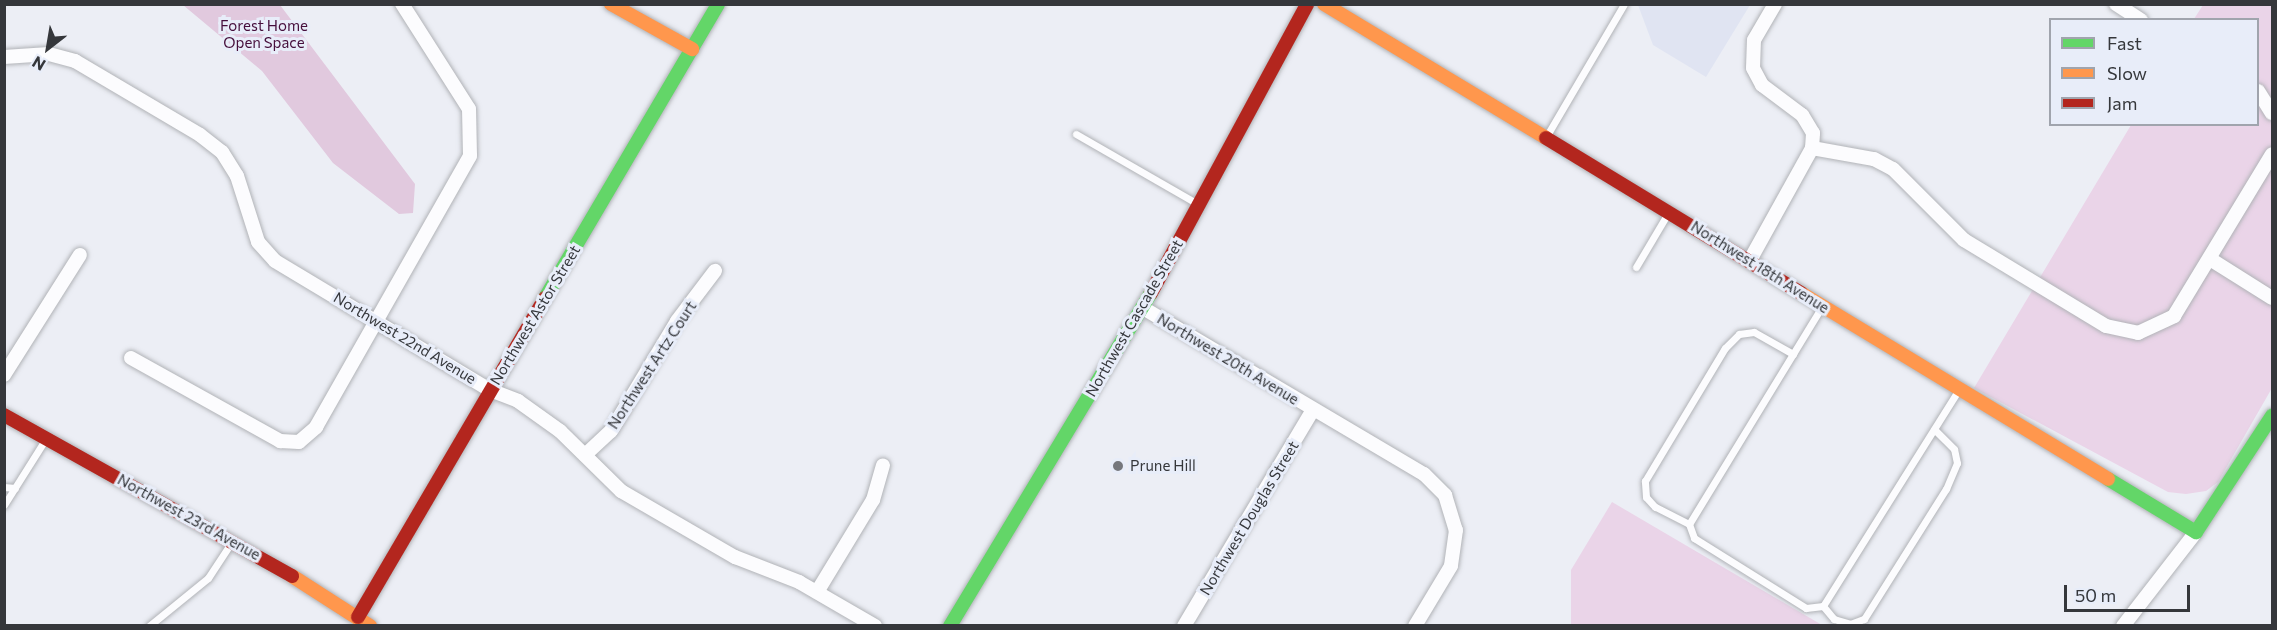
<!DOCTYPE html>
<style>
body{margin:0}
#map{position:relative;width:2277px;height:630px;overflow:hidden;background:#eceef5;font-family:Commissioner,sans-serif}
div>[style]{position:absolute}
.built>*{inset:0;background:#e0e4f2}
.green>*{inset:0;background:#ead4e8}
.forest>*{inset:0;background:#e1c9de}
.roads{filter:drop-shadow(0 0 2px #b1b3b7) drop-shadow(0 0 2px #b1b3b7)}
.lane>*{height:7px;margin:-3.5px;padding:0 3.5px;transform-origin:3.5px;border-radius:3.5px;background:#fcfcfe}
.street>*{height:14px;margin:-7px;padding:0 7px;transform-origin:7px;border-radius:7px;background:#fcfcfe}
.fast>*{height:14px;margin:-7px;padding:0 7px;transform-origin:7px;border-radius:7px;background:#63d668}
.slow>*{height:14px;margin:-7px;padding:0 7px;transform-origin:7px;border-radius:7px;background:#ff974d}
.jam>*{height:14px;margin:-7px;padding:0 7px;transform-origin:7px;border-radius:7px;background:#b3261e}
.dots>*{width:16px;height:16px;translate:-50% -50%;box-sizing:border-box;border:3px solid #e8edf9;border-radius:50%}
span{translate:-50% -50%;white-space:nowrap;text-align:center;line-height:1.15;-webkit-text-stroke:6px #e8edf9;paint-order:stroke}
.park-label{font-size:15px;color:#460f3c}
.street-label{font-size:15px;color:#35373b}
.poi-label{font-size:15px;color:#35373b}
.left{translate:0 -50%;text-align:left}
.frame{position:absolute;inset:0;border:6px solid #35373b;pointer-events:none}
.legend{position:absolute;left:2049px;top:18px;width:210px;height:108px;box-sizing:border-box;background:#e8edf9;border:2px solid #a0a4ad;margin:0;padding:8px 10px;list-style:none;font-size:18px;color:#35373b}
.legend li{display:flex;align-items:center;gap:12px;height:30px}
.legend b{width:30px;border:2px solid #a0a4ad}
.north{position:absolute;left:18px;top:18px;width:60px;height:60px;-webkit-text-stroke:4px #e8edf9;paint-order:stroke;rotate:211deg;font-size:16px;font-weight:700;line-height:24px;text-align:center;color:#35373b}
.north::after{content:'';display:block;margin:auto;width:21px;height:27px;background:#35373b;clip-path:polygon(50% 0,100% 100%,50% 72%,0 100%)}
.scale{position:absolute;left:2064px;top:585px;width:126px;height:27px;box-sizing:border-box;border:3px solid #35373b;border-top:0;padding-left:8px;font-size:18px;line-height:21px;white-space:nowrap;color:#35373b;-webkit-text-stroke:4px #e8edf9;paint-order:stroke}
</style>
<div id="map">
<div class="built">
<i style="clip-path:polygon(1638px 5px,1638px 4px,1750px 5px,1706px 77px,1653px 45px)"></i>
</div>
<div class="green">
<i style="clip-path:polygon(2203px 5px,2272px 5px,2272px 388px,2218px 482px,2206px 491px,2186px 494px,2168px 492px,1974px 388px,2131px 125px,2258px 124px,2258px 20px,2194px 19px)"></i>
<i style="clip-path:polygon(1612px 502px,1822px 625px,1571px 625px,1571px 570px)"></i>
</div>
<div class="forest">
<i style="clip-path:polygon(183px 5px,280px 5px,415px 184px,413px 213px,399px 214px,333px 163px,262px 71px)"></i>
</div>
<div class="roads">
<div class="lane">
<i style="left:1076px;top:134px;width:138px;rotate:29.9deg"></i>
<i style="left:1546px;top:137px;width:154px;rotate:-59.6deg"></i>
<i style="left:1636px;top:267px;width:63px;rotate:-59.3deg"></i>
<i style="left:1821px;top:308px;width:253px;rotate:121.4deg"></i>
<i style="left:1689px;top:524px;width:15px;rotate:70deg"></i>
<i style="left:1694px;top:538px;width:132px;rotate:32deg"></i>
<i style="left:1806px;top:608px;width:17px;rotate:-7deg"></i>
<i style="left:1823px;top:606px;width:256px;rotate:-57.9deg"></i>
<i style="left:4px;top:487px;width:11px;rotate:5deg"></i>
<i style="left:4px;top:505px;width:77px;rotate:-57.8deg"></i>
<i style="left:1689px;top:524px;width:38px;rotate:-153deg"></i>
<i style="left:1655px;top:507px;width:13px;rotate:-132deg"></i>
<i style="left:1646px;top:497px;width:16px;rotate:-94deg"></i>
<i style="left:1645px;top:481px;width:155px;rotate:-59deg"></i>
<i style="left:1725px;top:348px;width:20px;rotate:-45deg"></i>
<i style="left:1739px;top:334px;width:15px;rotate:-8deg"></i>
<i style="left:1754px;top:332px;width:45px;rotate:29.4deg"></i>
<i style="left:1823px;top:606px;width:17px;rotate:50deg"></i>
<i style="left:1834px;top:619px;width:17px;rotate:17deg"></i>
<i style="left:1850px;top:624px;width:15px;rotate:-20deg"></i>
<i style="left:1864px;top:619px;width:154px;rotate:-57.8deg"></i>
<i style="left:1946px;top:489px;width:28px;rotate:-67deg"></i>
<i style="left:1957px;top:463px;width:14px;rotate:-102deg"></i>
<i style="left:1954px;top:449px;width:28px;rotate:-135deg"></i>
<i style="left:149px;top:626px;width:76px;rotate:-39.1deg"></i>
<i style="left:208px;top:578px;width:42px;rotate:-56.7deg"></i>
</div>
<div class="street">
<i style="left:2116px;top:4px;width:30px;rotate:33deg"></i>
<i style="left:4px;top:57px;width:45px;rotate:-3.8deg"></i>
<i style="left:49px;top:54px;width:27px;rotate:15deg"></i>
<i style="left:75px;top:61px;width:145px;rotate:30.6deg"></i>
<i style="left:200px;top:135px;width:28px;rotate:38deg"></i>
<i style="left:222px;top:152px;width:28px;rotate:58deg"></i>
<i style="left:237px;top:176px;width:69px;rotate:72.3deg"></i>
<i style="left:258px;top:242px;width:25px;rotate:48deg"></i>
<i style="left:275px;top:261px;width:251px;rotate:31deg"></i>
<i style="left:490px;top:390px;width:30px;rotate:21deg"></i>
<i style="left:518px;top:401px;width:52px;rotate:35.5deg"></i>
<i style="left:560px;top:431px;width:86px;rotate:44.5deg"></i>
<i style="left:621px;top:491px;width:132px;rotate:30.1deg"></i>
<i style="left:735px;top:557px;width:69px;rotate:21.3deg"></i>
<i style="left:799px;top:582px;width:88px;rotate:30.1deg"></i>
<i style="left:2258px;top:91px;width:26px;rotate:58deg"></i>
<i style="left:1812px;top:148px;width:63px;rotate:10.1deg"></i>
<i style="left:1874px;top:159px;width:21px;rotate:28deg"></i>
<i style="left:1893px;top:169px;width:100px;rotate:45deg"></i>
<i style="left:1964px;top:240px;width:166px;rotate:31.2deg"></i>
<i style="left:2106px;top:326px;width:33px;rotate:12deg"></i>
<i style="left:2138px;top:333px;width:40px;rotate:-25deg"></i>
<i style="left:2174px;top:316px;width:189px;rotate:-58.8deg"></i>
<i style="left:2210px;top:259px;width:73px;rotate:32.2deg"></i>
<i style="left:1750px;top:260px;width:128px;rotate:-61deg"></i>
<i style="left:1812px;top:148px;width:15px;rotate:-86deg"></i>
<i style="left:1813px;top:133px;width:21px;rotate:-121deg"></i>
<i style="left:1802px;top:115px;width:50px;rotate:-143.1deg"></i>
<i style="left:1762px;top:85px;width:19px;rotate:-118deg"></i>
<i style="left:1753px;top:68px;width:28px;rotate:-88deg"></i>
<i style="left:1754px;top:40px;width:42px;rotate:-59.7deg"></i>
<i style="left:1143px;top:308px;width:326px;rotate:30.6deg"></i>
<i style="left:1424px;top:474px;width:30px;rotate:45deg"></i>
<i style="left:1445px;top:495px;width:37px;rotate:73deg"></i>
<i style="left:1456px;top:530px;width:36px;rotate:98deg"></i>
<i style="left:1451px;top:566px;width:70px;rotate:121deg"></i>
<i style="left:131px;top:358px;width:171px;rotate:29.1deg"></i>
<i style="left:280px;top:441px;width:19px;rotate:3deg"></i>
<i style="left:299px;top:442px;width:23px;rotate:-41deg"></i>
<i style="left:316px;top:427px;width:312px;rotate:-60.4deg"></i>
<i style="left:470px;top:156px;width:47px;rotate:-91.2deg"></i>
<i style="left:469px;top:109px;width:125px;rotate:-122.5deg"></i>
<i style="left:4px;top:375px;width:142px;rotate:-57.7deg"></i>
<i style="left:585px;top:455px;width:35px;rotate:-43deg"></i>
<i style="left:611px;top:431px;width:128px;rotate:-59deg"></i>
<i style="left:677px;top:321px;width:63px;rotate:-52.8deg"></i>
<i style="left:817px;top:592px;width:108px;rotate:-58.7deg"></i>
<i style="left:873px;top:500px;width:36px;rotate:-74deg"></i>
<i style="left:1184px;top:626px;width:252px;rotate:-59.2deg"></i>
<i style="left:2123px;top:626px;width:119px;rotate:-52.2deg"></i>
</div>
<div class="fast">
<i style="left:545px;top:298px;width:341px;rotate:-59.5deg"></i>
<i style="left:2108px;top:479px;width:103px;rotate:31.1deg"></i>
<i style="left:2196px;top:532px;width:139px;rotate:-56.8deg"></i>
<i style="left:950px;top:626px;width:389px;rotate:-58.9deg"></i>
</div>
<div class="slow">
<i style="left:611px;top:4px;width:93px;rotate:29.1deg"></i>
<i style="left:1324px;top:4px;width:259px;rotate:31.1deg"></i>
<i style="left:1801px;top:293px;width:359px;rotate:31.2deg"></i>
<i style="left:292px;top:576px;width:93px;rotate:32.7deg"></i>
</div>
<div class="jam">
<i style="left:1546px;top:138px;width:298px;rotate:31.3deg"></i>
<i style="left:1151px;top:293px;width:328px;rotate:-61.6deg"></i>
<i style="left:4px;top:415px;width:330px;rotate:29.2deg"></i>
<i style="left:358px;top:617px;width:370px;rotate:-59.6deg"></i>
</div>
</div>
<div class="dots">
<i style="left:1118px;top:466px;background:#75777c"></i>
</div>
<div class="park-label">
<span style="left:264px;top:34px">Forest Home<br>Open Space</span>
</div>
<div class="street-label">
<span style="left:1760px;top:267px;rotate:32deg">Northwest 18th Avenue</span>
<span style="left:535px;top:315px;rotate:-59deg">Northwest Astor Street</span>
<span style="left:1134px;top:318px;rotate:-60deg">Northwest Cascade Street</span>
<span style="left:405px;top:338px;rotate:31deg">Northwest 22nd Avenue</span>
<span style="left:1228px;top:359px;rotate:31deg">Northwest 20th Avenue</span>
<span style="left:652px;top:365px;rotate:-57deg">Northwest Artz Court</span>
<span style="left:189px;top:517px;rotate:29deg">Northwest 23rd Avenue</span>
<span style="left:1249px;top:518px;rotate:-59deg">Northwest Douglas Street</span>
</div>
<div class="poi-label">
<span class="left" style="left:1130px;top:466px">Prune Hill</span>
</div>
<div class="frame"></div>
<ul class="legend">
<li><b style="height:8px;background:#63d668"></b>Fast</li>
<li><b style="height:8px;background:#ff974d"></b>Slow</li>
<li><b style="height:8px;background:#b3261e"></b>Jam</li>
</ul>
<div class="north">N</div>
<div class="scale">50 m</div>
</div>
